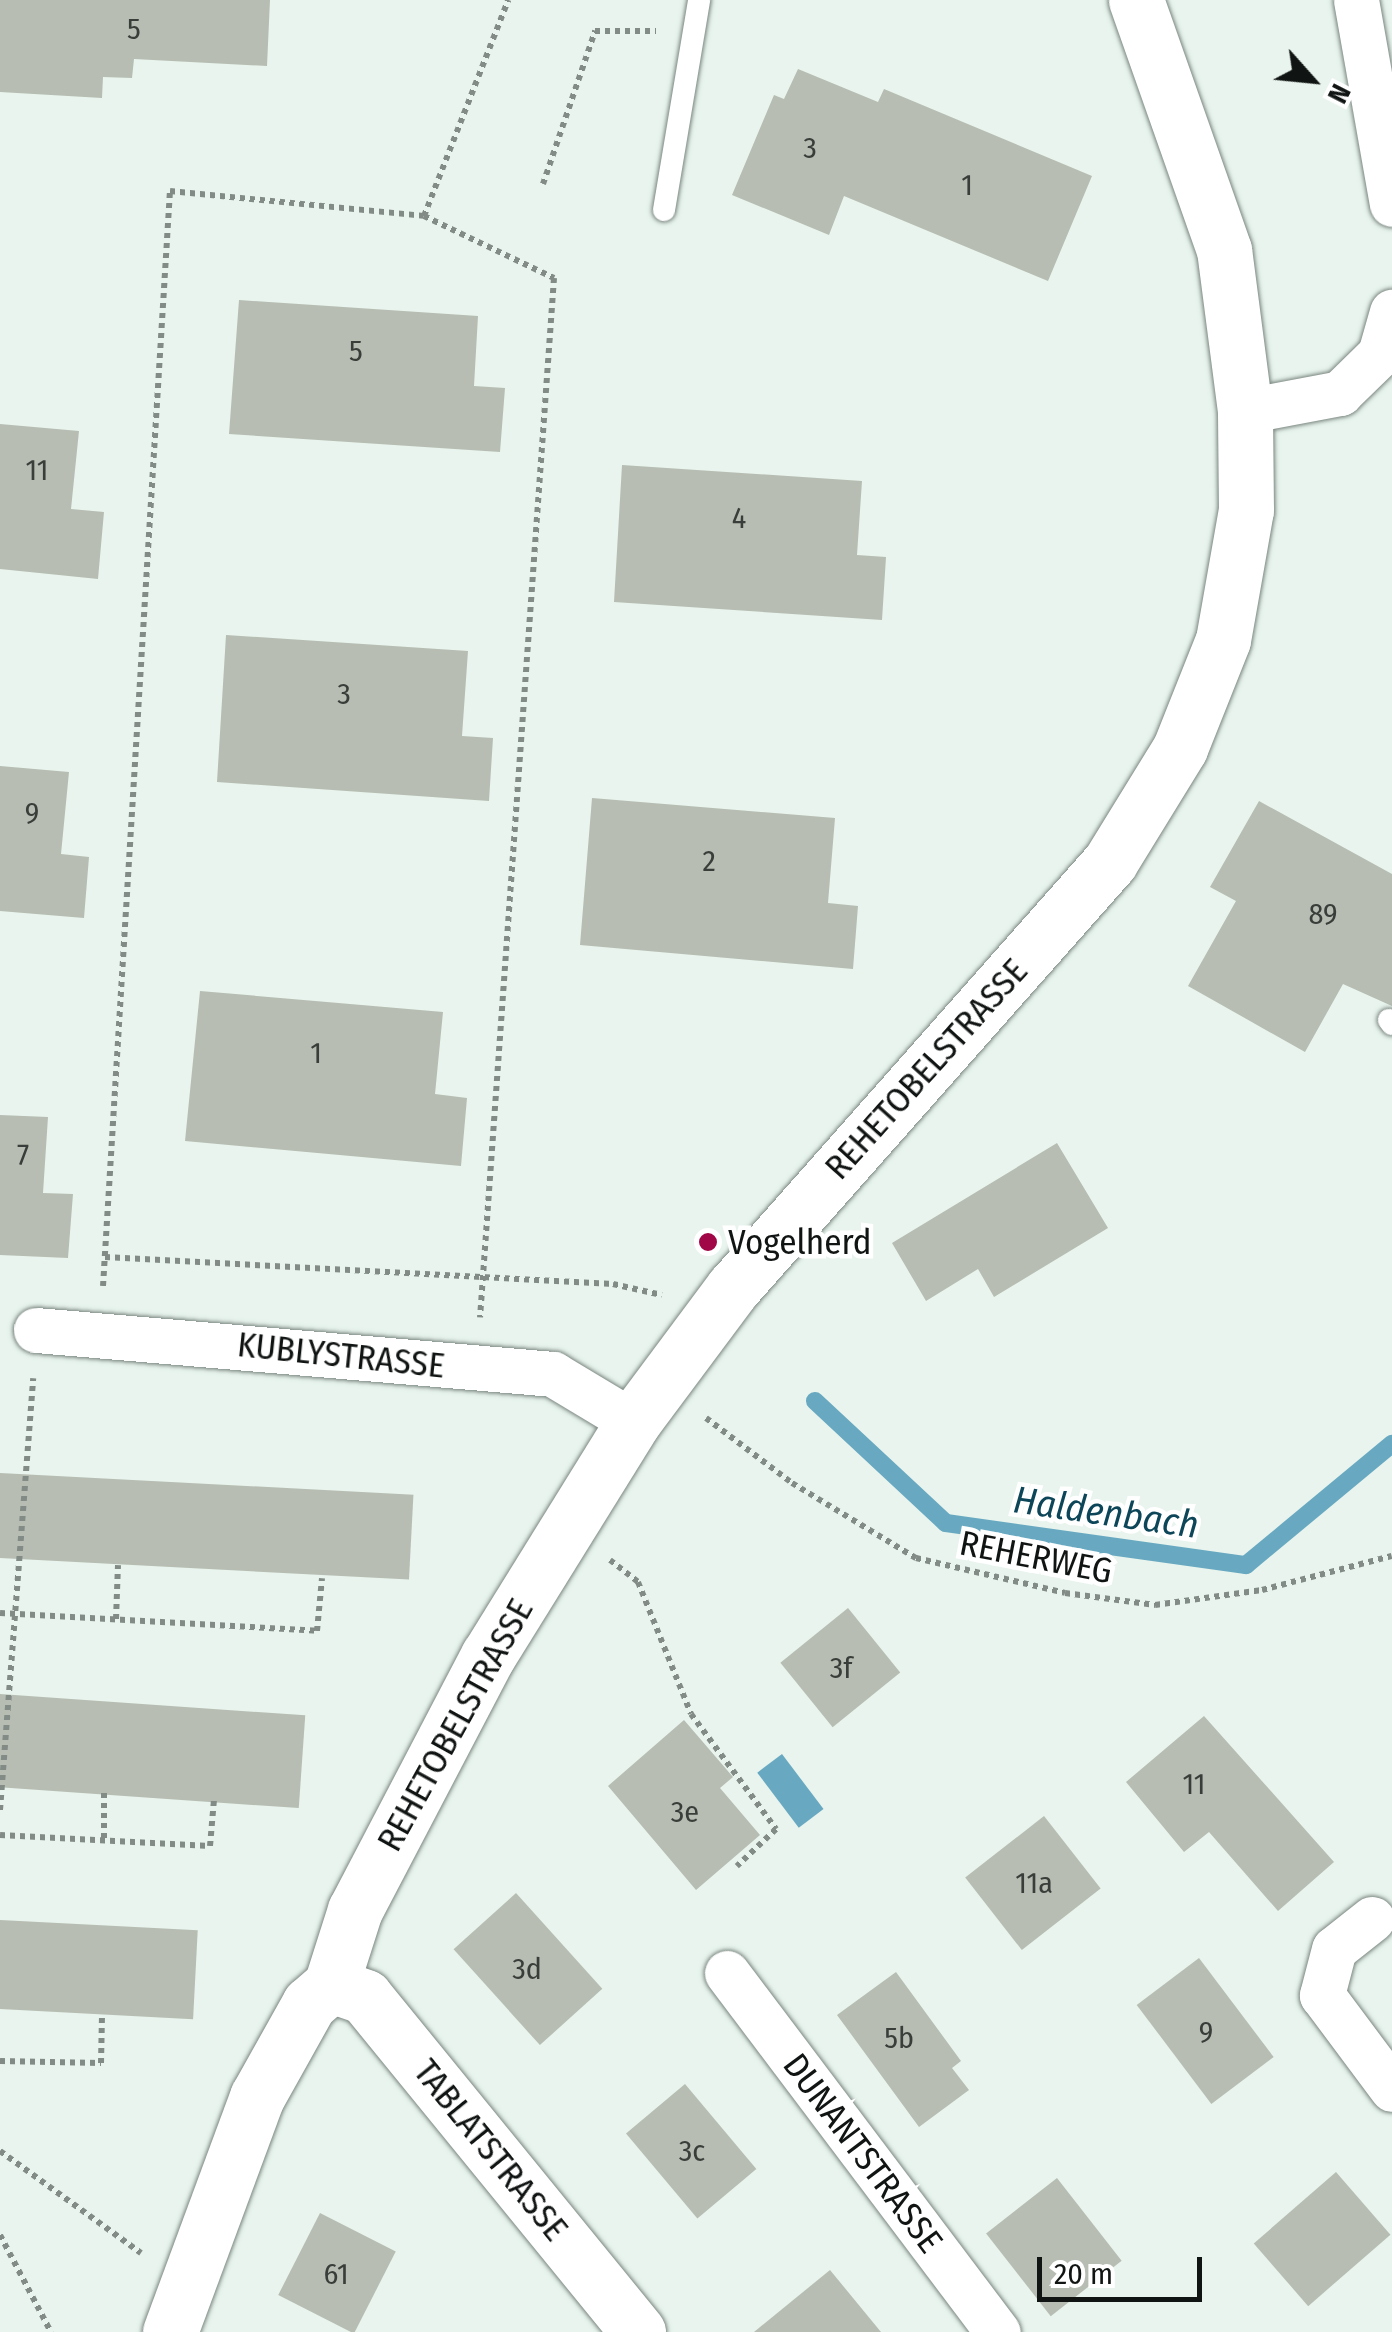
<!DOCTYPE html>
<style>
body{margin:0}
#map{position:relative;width:1392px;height:2332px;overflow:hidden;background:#e8f4ed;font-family:"Fira Sans Condensed",sans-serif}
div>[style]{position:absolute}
.water>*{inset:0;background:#68a9c1;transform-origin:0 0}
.stream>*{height:18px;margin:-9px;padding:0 9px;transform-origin:9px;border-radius:9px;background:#68a9c1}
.building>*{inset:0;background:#b7bdb2;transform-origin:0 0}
.path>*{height:6px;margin-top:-3px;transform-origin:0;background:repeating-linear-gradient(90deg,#838b86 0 5px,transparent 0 10px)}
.roads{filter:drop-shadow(0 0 2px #7a8680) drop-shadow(0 0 2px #7a8680)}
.service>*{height:22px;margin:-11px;padding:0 11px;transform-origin:11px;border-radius:11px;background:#fff}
.minor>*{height:45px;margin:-22.5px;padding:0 22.5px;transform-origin:22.5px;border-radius:22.5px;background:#fff}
.tertiary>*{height:55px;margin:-27.5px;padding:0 27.5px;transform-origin:27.5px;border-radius:27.5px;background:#fff}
.dots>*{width:28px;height:28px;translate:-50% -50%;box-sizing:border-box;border:5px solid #fff;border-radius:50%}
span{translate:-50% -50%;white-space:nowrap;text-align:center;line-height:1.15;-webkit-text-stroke:9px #fff;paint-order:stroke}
.number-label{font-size:30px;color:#3a3e3a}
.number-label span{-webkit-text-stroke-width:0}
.street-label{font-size:35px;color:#101412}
.poi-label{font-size:35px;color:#101412}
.left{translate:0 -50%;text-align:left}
.water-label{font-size:38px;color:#0d4658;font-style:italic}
.north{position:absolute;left:1262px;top:30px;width:100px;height:100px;-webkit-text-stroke:8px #fff;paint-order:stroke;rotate:117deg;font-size:28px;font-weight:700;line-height:40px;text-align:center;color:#101412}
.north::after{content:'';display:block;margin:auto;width:35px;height:45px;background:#101412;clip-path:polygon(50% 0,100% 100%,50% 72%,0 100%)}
.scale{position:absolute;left:1037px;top:2257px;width:165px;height:45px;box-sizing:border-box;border:5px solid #101412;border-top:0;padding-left:12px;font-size:30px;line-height:35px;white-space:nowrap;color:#101412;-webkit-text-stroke:8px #fff;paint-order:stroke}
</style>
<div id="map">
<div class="water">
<i style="left:782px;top:1754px;width:69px;height:31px;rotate:53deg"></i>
</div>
<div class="stream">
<i style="left:815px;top:1401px;width:179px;rotate:43deg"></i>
<i style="left:946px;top:1523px;width:303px;rotate:8deg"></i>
<i style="left:1246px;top:1565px;width:190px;rotate:-39.7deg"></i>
</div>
<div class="building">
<i style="clip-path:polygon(0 0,270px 0,267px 66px,134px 59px,132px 78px,103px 77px,102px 98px,0 92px)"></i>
<i style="clip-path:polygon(798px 69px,878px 102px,884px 89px,1092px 176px,1048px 281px,844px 196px,829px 235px,732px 195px,774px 95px,784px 99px)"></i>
<i style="clip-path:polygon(239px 300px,478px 316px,474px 386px,505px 388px,500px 452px,229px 434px)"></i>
<i style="clip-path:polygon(0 424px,79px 431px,71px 509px,104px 512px,98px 579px,0 569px)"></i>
<i style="clip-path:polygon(622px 465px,862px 481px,857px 555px,886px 557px,882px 620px,614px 602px)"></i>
<i style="clip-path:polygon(226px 635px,468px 651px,462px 736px,493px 738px,489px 801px,217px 782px)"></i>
<i style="clip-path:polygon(0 766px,69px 772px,61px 854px,89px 857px,84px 918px,0 911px)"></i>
<i style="clip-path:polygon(592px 798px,835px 818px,828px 903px,858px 906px,853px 969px,580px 945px)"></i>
<i style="clip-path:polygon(1259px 801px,1392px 874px,1392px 1006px,1343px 984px,1305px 1052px,1188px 986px,1236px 901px,1210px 887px)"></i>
<i style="clip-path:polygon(200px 991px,443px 1012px,435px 1094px,467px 1098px,461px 1166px,185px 1141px)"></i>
<i style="clip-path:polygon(0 1115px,48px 1117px,43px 1193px,73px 1194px,68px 1258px,0 1255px)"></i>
<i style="clip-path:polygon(1057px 1143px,1108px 1228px,994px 1297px,978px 1269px,926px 1301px,892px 1243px)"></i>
<i style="left:0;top:1473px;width:414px;height:85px;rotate:3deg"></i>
<i style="left:848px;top:1608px;width:83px;height:87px;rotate:51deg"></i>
<i style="left:0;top:1694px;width:306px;height:93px;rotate:4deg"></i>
<i style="clip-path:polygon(1204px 1716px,1334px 1862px,1278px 1911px,1209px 1832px,1184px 1852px,1126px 1782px)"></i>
<i style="clip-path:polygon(684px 1720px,733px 1777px,720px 1788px,760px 1835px,696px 1890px,608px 1786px)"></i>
<i style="left:1044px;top:1816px;width:92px;height:100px;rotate:52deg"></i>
<i style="left:516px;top:1893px;width:129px;height:84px;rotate:48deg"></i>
<i style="left:0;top:1920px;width:198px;height:89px;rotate:3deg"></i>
<i style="left:1199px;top:1958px;width:124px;height:78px;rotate:53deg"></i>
<i style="clip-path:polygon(896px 1972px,961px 2061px,952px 2068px,969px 2090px,919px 2127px,837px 2015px)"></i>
<i style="left:685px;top:2084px;width:111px;height:77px;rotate:50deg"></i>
<i style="left:1336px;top:2172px;width:83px;height:109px;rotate:49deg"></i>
<i style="left:1057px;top:2178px;width:105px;height:90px;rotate:52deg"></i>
<i style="left:320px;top:2213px;width:85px;height:92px;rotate:27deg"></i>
<i style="clip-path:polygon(830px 2270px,881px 2332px,754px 2332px)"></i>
</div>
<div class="path">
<i style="left:543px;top:184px;width:162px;rotate:-71.2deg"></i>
<i style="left:595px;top:31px;width:61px"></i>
<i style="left:424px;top:216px;width:232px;rotate:-68.7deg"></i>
<i style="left:105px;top:1257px;width:509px;rotate:3.04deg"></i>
<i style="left:613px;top:1284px;width:50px;rotate:12.7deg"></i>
<i style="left:103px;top:1286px;width:1097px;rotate:-86.5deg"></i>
<i style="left:170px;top:191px;width:255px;rotate:5.6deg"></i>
<i style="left:424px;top:216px;width:144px;rotate:25.5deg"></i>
<i style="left:554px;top:278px;width:1042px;rotate:94.07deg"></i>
<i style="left:706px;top:1418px;width:108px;rotate:37.1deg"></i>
<i style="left:792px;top:1483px;width:145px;rotate:31.2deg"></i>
<i style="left:916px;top:1558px;width:153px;rotate:13.2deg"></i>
<i style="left:1065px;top:1593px;width:91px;rotate:7.6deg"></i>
<i style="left:1155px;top:1605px;width:108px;rotate:-8deg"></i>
<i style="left:1262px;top:1590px;width:134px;rotate:-14.7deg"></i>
<i style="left:610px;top:1560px;width:36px;rotate:38deg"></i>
<i style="left:638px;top:1582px;width:142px;rotate:68.1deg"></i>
<i style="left:691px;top:1714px;width:143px;rotate:53.5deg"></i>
<i style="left:776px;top:1829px;width:54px;rotate:136.5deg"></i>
<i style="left:0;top:1613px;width:318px;rotate:3.2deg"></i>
<i style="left:317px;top:1631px;width:53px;rotate:-84.6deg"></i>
<i style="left:116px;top:1619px;width:54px;rotate:-87.9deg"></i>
<i style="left:104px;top:1793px;width:48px;rotate:90deg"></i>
<i style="left:0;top:1810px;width:433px;rotate:-85.6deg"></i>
<i style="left:0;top:1835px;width:210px;rotate:3deg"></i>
<i style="left:210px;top:1846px;width:47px;rotate:-85.1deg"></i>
<i style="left:0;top:2061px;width:101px;rotate:1.1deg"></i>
<i style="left:101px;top:2063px;width:48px;rotate:-88.8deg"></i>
<i style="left:0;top:2151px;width:174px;rotate:35.9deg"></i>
<i style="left:0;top:2235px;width:110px;rotate:62.3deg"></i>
</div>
<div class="roads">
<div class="service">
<i style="left:664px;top:210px;width:213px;rotate:-80.5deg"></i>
<i style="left:1389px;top:1020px;width:5px;rotate:53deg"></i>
</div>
<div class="minor">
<i style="left:1356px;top:0;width:207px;rotate:80deg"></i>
<i style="left:1245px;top:411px;width:97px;rotate:-10.7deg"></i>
<i style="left:1340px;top:393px;width:56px;rotate:-44.3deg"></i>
<i style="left:1380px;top:354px;width:44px;rotate:-74.1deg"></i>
<i style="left:36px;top:1330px;width:519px;rotate:4.86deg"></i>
<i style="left:553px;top:1374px;width:93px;rotate:31deg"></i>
<i style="left:1372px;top:1919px;width:48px;rotate:141.7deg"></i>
<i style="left:1334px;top:1949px;width:48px;rotate:104.6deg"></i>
<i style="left:1322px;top:1995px;width:117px;rotate:53.3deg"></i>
<i style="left:727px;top:1973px;width:450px;rotate:53deg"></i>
</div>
<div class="tertiary">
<i style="left:331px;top:1985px;width:36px;rotate:19deg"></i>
<i style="left:365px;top:1997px;width:432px;rotate:50.8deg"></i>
<i style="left:170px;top:2332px;width:251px;rotate:-69.7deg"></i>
<i style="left:257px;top:2097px;width:107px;rotate:-60.8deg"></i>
<i style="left:309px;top:2004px;width:29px;rotate:-41deg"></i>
<i style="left:331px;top:1985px;width:79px;rotate:-72.3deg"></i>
<i style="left:355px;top:1910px;width:287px;rotate:-62.4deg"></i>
<i style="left:488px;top:1656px;width:275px;rotate:-58.2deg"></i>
<i style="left:633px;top:1422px;width:167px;rotate:-53.3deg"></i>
<i style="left:733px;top:1288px;width:569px;rotate:-48.49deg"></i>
<i style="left:1110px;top:862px;width:134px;rotate:-58.4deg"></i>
<i style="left:1180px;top:748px;width:116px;rotate:-68.3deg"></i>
<i style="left:1223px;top:640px;width:132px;rotate:-80deg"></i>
<i style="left:1246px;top:510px;width:99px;rotate:-90.6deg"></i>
<i style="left:1245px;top:411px;width:162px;rotate:-97.4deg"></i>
<i style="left:1224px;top:250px;width:265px;rotate:-109.4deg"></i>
</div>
</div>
<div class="dots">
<i style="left:708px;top:1242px;background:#a10646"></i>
</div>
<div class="number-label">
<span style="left:134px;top:29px">5</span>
<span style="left:810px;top:148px">3</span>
<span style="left:967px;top:185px">1</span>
<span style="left:356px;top:351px">5</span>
<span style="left:37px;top:470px">11</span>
<span style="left:739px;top:518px">4</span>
<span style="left:344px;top:694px">3</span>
<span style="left:32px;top:813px">9</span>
<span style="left:709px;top:861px">2</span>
<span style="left:1323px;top:914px">89</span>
<span style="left:316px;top:1053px">1</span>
<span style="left:23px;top:1155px">7</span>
<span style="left:841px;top:1668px">3f</span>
<span style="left:1194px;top:1784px">11</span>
<span style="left:685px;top:1812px">3e</span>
<span style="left:1034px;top:1883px">11a</span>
<span style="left:527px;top:1969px">3d</span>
<span style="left:1206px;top:2032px">9</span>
<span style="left:899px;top:2038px">5b</span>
<span style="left:692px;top:2151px">3c</span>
<span style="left:336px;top:2274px">61</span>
</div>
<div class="street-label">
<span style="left:926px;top:1069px;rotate:-48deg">REHETOBELSTRASSE</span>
<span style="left:341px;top:1355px;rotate:6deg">KUBLYSTRASSE</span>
<span style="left:1036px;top:1557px;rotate:11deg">REHERWEG</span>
<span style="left:455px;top:1725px;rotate:-61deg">REHETOBELSTRASSE</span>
<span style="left:491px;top:2150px;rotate:51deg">TABLATSTRASSE</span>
<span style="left:863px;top:2153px;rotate:53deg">DUNANTSTRASSE</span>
</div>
<div class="poi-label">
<span class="left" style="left:728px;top:1242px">Vogelherd</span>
</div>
<div class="water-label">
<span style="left:1106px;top:1513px;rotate:8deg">Haldenbach</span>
</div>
<div class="north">N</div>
<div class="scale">20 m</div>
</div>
